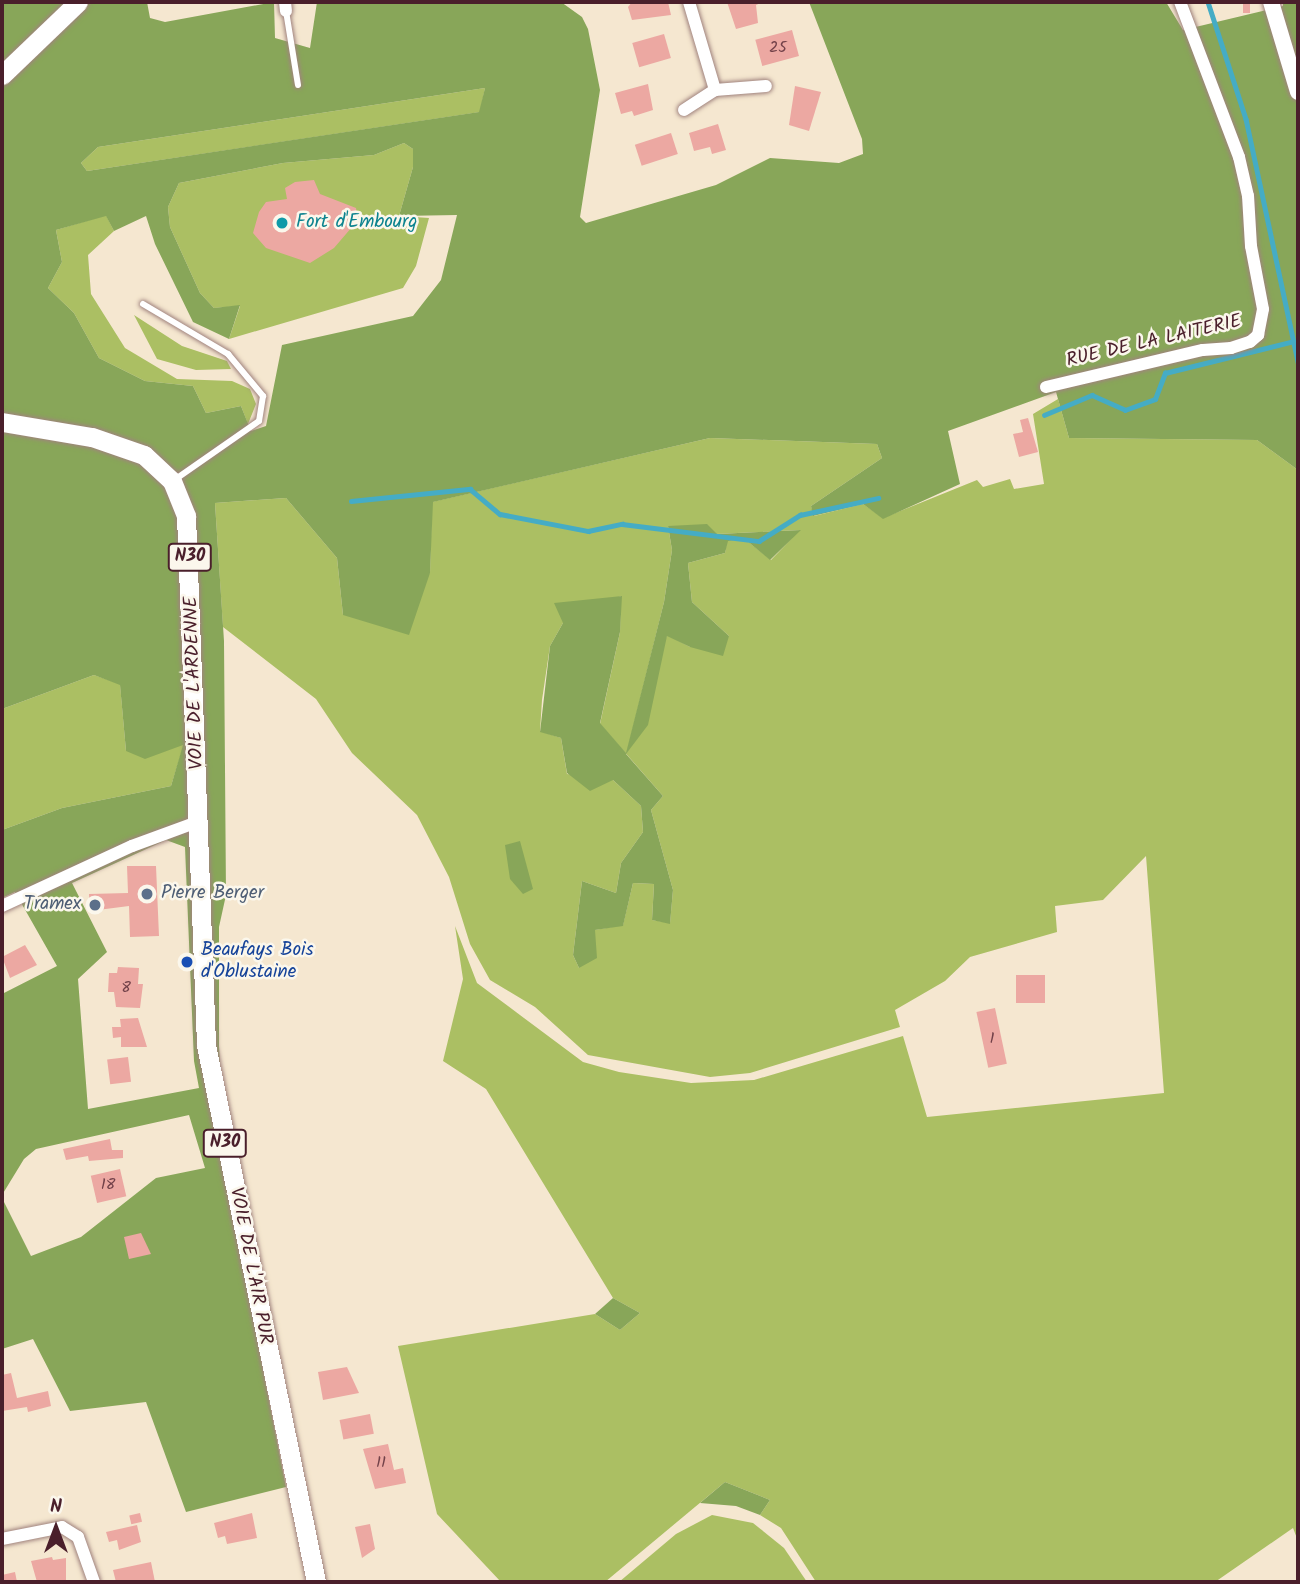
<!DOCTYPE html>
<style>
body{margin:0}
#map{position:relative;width:1300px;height:1584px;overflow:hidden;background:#f5e7d0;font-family:Kalam,sans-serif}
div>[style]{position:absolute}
.green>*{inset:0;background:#abbf63}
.forest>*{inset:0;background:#88a659}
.stream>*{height:4.5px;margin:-2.25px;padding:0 2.25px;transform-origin:2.25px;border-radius:2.25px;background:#45acc5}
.building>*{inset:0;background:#eca8a2;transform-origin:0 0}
.roads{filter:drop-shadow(0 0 2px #a0837e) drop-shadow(0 0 2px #a0837e)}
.service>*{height:6px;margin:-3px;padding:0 3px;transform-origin:3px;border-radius:3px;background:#fff}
.minor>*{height:12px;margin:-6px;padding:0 6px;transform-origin:6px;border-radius:6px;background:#fff}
.tertiary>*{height:16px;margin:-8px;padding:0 8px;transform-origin:8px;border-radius:8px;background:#fff}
.primary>*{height:19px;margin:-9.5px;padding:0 9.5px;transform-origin:9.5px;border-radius:9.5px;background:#fff}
.dots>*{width:19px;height:19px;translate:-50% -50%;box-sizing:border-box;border:4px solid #fbf7ec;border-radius:50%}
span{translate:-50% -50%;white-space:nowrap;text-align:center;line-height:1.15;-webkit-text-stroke:5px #fbf7ec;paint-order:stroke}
.number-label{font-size:16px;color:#724149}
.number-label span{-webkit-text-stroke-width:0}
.shield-label span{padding:2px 5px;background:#fbf7ec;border:2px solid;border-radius:5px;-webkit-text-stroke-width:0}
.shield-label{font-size:18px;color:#4a1f2b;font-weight:700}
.culture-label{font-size:19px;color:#0d838f}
.left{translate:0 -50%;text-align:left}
.street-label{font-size:19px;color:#4a1f2b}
.service-label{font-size:19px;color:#4e5e75}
.right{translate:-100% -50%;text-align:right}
.transit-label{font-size:19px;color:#164399}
.frame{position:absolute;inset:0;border:4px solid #4a1f2b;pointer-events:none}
.north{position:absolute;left:21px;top:1493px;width:70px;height:70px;-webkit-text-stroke:5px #fbf7ec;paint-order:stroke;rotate:0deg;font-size:19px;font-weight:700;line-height:28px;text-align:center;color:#4a1f2b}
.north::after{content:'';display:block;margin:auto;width:24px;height:32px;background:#4a1f2b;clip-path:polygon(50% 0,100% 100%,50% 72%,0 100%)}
</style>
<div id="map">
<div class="green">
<i style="clip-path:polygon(485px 88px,480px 112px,87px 171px,81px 163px,98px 147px)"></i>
<i style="clip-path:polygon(404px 143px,413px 149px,413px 167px,399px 216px,429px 218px,416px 266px,403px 288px,229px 339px,240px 306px,214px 308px,200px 293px,170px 227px,168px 207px,179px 183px,283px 163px,374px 155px)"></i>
<i style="clip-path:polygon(106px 215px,114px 231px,88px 255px,91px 294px,125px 348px,177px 379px,232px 381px,250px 389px,256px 404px,248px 424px,241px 406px,206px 413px,193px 386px,145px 381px,99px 358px,74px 313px,48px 288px,62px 262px,56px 230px)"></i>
<i style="clip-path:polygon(134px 315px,182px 346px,227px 361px,231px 369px,196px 370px,157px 359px)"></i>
<i style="clip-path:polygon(evenodd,1058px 399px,1069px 438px,1257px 440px,1298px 470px,1298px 1541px,1293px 1528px,1215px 1582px,816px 1582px,781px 1528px,760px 1515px,770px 1500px,725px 1482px,605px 1582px,501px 1582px,437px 1514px,398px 1346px,595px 1314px,620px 1330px,640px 1313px,613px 1298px,486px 1089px,443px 1061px,463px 979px,455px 926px,477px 983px,583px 1062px,619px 1072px,691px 1083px,754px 1080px,903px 1036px,927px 1117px,1164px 1093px,1146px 856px,1103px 900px,1055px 906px,1057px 932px,970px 957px,945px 981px,895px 1010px,900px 1027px,750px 1073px,710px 1077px,588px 1055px,535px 1007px,490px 980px,470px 944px,449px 877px,417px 815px,352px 753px,316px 699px,223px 627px,215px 503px,286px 498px,337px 558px,343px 615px,430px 573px,432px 502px,710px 438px,877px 444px,882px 458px,811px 506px,814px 516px,863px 504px,883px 518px,977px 480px,983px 487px,1010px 479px,1014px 489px,1044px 484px,1033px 414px,1058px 399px,668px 526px,716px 534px,800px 530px,771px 560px,746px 540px,727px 541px,725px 553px,688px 563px,692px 602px,729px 636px,690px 647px,667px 635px,627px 752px,664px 602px,672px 550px,668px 526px,1058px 399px,621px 596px,620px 632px,600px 724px,663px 796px,651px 810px,673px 890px,670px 923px,652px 920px,654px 884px,633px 883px,623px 925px,595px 930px,579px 968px,573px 955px,582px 881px,616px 893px,621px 863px,643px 832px,641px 806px,613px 780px,567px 774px,561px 738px,540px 731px,542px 700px,550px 646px,563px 623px,621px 596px)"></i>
<i style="clip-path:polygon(94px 675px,120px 684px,126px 751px,184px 744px,171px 786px,62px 808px,2px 830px,2px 709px)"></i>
<i style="clip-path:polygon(712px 1515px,753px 1523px,784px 1548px,807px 1582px,619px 1582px,676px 1534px)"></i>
</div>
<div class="forest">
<i style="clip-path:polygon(evenodd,2px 2px,147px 2px,150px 18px,165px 22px,274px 2px,275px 38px,310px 48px,317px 2px,561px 2px,582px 17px,588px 29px,600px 90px,580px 217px,586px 223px,716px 185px,770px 158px,839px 163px,863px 154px,862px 139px,809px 2px,1166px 2px,1183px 30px,1283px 6px,1283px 2px,1298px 2px,1298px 470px,1257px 440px,1069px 438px,1056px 392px,948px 431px,960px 484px,883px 519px,863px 504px,813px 516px,811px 506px,882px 458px,877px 444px,710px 438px,433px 502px,430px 573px,409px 635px,343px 615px,337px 558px,286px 498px,215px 503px,224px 641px,226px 895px,219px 927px,219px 1046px,226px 1180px,286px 1487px,186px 1512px,146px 1402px,70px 1411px,33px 1339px,2px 1349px,2px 1198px,31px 1256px,81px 1237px,156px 1178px,205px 1168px,189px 1115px,36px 1149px,24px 1159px,2px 1195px,2px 994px,57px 966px,15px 892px,2px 898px,2px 830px,62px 808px,171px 786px,183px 745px,145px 759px,126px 751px,120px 685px,94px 675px,2px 709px,2px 2px,485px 88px,479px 112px,87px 171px,81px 163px,98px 147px,485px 88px,2px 2px,404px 143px,413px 149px,413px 167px,399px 216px,457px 215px,441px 280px,413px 316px,282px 345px,266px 426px,251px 431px,241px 406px,206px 413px,193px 386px,145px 381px,99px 358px,74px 313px,48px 288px,62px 262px,56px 230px,106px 216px,114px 231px,146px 216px,155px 244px,193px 322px,229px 339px,240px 305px,214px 308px,200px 293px,170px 227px,168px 207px,179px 183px,283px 163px,374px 155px,404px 143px,2px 2px,166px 840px,185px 847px,194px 1061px,199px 1088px,88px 1109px,78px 979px,107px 952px,72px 883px,166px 840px)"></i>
<i style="clip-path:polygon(707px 524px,717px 534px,801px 530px,770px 560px,746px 540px,728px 541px,725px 553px,688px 563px,692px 602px,729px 636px,723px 656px,690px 647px,667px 636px,648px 725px,626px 754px,663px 796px,651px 810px,673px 890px,670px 924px,652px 920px,654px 884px,633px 883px,623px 926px,595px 930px,597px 958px,579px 968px,573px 955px,582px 881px,616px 893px,621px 863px,643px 832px,641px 806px,613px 780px,590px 791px,567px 773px,561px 738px,540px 732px,550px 646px,563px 623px,554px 603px,622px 596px,620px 632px,600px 723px,626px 753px,664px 602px,672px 550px,668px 526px)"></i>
<i style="clip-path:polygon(520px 841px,533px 889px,523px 894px,510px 879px,505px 845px)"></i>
<i style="clip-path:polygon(613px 1298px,640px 1313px,620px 1330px,595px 1314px)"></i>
<i style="clip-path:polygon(725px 1482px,770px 1500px,760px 1515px,736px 1506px,700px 1503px)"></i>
</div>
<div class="stream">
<i style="left:1208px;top:2px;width:123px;rotate:72deg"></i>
<i style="left:1246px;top:119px;width:249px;rotate:77.9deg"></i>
<i style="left:1044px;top:415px;width:52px;rotate:-22.6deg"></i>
<i style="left:1092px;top:395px;width:36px;rotate:24deg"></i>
<i style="left:1125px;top:410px;width:32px;rotate:-20deg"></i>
<i style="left:1155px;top:399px;width:28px;rotate:-69deg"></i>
<i style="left:1165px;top:373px;width:129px;rotate:-13.9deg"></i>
<i style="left:351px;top:501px;width:120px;rotate:-5.8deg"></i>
<i style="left:470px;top:489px;width:39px;rotate:40deg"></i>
<i style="left:500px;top:514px;width:90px;rotate:10.9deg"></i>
<i style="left:588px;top:531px;width:35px;rotate:-12deg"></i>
<i style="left:622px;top:524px;width:138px;rotate:7.1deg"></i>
<i style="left:759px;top:541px;width:49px;rotate:-32.4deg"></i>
<i style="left:800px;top:515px;width:80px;rotate:-12.3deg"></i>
</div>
<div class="building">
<i style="clip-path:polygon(632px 2px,668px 2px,671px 15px,632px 20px,628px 7px)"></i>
<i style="clip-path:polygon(727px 2px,763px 2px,756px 5px,758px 23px,736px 29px)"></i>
<i style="left:1243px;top:2px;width:7px;height:11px"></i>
<i style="left:792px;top:30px;width:27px;height:38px;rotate:75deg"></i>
<i style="left:664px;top:34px;width:25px;height:33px;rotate:74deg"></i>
<i style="clip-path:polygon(648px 84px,653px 110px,634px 116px,632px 111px,621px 114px,615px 93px)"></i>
<i style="clip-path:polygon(795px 86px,821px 92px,809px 131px,789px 125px)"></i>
<i style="clip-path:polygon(718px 124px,726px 150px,712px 154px,710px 147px,694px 151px,689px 133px)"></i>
<i style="left:671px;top:133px;width:22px;height:38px;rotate:72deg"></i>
<i style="clip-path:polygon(314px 180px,320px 194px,356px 208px,358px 220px,334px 248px,310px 263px,266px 248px,253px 233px,259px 212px,266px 202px,287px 199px,285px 188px,295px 182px)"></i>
<i style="clip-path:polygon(1028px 418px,1038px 452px,1019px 457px,1013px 434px,1023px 432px,1020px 420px)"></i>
<i style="clip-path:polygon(127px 866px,156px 866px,159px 936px,130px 937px,129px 906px,90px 911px,89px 894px,128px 893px)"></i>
<i style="clip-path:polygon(25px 945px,37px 965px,10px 978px,2px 957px)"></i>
<i style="clip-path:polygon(118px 967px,139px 968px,138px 984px,143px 984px,140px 1008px,116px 1007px,114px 992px,108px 992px,109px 973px,117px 973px)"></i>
<i style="left:1016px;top:975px;width:29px;height:28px"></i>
<i style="left:995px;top:1008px;width:57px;height:19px;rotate:78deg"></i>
<i style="clip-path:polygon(138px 1018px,147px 1047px,121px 1047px,121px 1037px,113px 1038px,112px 1027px,121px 1027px,120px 1019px)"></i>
<i style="left:128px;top:1057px;width:25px;height:21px;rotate:83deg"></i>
<i style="clip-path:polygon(110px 1139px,112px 1150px,123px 1150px,123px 1158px,89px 1161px,88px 1156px,66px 1160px,63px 1149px)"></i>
<i style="left:120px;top:1169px;width:28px;height:30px;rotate:77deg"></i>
<i style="clip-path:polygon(141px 1233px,151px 1254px,129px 1259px,124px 1237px)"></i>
<i style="clip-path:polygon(347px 1367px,359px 1393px,323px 1400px,318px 1372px)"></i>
<i style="clip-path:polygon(11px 1373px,17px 1398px,48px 1391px,51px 1406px,28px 1412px,27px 1407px,2px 1411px,2px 1375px)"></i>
<i style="left:370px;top:1414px;width:20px;height:31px;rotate:79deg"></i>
<i style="clip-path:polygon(388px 1444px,394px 1470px,403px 1468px,406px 1483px,375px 1489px,363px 1449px)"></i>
<i style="left:140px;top:1513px;width:9px;height:11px;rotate:77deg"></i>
<i style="clip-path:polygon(252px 1513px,257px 1538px,227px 1544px,225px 1536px,218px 1538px,214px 1523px)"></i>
<i style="clip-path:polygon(370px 1524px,375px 1549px,362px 1558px,355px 1527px)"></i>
<i style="clip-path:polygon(137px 1525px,141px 1542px,119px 1550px,117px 1540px,109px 1542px,106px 1532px)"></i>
<i style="clip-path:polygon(52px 1557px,53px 1560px,66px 1558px,66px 1582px,37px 1582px,31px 1561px)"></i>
<i style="clip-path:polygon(151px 1562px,155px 1582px,116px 1582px,113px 1570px)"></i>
<i style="clip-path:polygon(15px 1572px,17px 1582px,2px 1582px,2px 1575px)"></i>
</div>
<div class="roads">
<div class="service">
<i style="left:286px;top:11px;width:75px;rotate:80.8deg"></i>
<i style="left:143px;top:304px;width:99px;rotate:30.5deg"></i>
<i style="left:228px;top:354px;width:55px;rotate:50.2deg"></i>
<i style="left:263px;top:396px;width:25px;rotate:99deg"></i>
<i style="left:259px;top:421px;width:105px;rotate:145.1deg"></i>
</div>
<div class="minor">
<i style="left:285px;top:2px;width:9px;rotate:84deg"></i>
<i style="left:689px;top:2px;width:92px;rotate:73.5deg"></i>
<i style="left:684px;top:110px;width:37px;rotate:-33deg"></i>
<i style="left:715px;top:90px;width:51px;rotate:-4.5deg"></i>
<i style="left:1046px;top:387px;width:161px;rotate:-13.3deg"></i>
<i style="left:1203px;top:350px;width:28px;rotate:-4deg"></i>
<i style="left:1231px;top:348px;width:20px;rotate:-18deg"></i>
<i style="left:1250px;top:342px;width:11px;rotate:-41deg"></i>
<i style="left:1258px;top:335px;width:26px;rotate:-79deg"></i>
<i style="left:1263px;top:309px;width:64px;rotate:-100.8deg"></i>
<i style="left:1251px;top:246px;width:50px;rotate:-93.4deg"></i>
<i style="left:1248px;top:196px;width:40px;rotate:-103deg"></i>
<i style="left:1239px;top:157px;width:166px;rotate:-110.8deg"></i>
<i style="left:2px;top:906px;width:143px;rotate:-24.8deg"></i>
<i style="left:132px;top:846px;width:72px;rotate:-20.2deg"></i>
<i style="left:2px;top:1539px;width:61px;rotate:-11.3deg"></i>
<i style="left:62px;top:1527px;width:19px;rotate:32deg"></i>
<i style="left:78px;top:1537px;width:48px;rotate:70.4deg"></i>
</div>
<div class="tertiary">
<i style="left:1271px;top:2px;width:94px;rotate:73.3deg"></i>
</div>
<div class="primary">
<i style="left:2px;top:75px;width:105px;rotate:-43.8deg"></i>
<i style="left:2px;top:422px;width:91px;rotate:9.5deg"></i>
<i style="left:92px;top:437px;width:55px;rotate:19.1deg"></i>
<i style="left:144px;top:455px;width:38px;rotate:43deg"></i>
<i style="left:172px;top:481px;width:38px;rotate:68deg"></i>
<i style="left:186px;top:516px;width:529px;rotate:87.83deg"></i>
<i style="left:206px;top:1045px;width:548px;rotate:78.42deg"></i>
</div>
</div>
<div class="dots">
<i style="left:282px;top:223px;background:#0f9aa8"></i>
<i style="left:147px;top:894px;background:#5c6f8a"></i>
<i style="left:95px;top:905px;background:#5c6f8a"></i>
<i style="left:187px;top:962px;background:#1a4fb4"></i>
</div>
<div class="number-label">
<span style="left:778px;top:48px">25</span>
<span style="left:126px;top:988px">8</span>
<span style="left:992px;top:1039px">1</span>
<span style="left:108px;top:1185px">18</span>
<span style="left:381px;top:1463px">11</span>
</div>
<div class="shield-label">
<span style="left:190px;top:557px">N30</span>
<span style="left:225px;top:1143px">N30</span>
</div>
<div class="culture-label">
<span class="left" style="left:296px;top:223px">Fort d'Embourg</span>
</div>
<div class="street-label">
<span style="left:1154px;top:342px;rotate:-13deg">RUE DE LA LAITERIE</span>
<span style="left:195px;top:683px;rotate:-92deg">VOIE DE L'ARDENNE</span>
<span style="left:250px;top:1266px;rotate:79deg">VOIE DE L'AIR PUR</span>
</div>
<div class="service-label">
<span class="left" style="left:161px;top:894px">Pierre Berger</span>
<span class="right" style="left:81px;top:905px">Tramex</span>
</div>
<div class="transit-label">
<span class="left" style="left:201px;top:962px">Beaufays Bois<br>d'Oblustaine</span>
</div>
<div class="frame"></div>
<div class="north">N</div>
</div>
